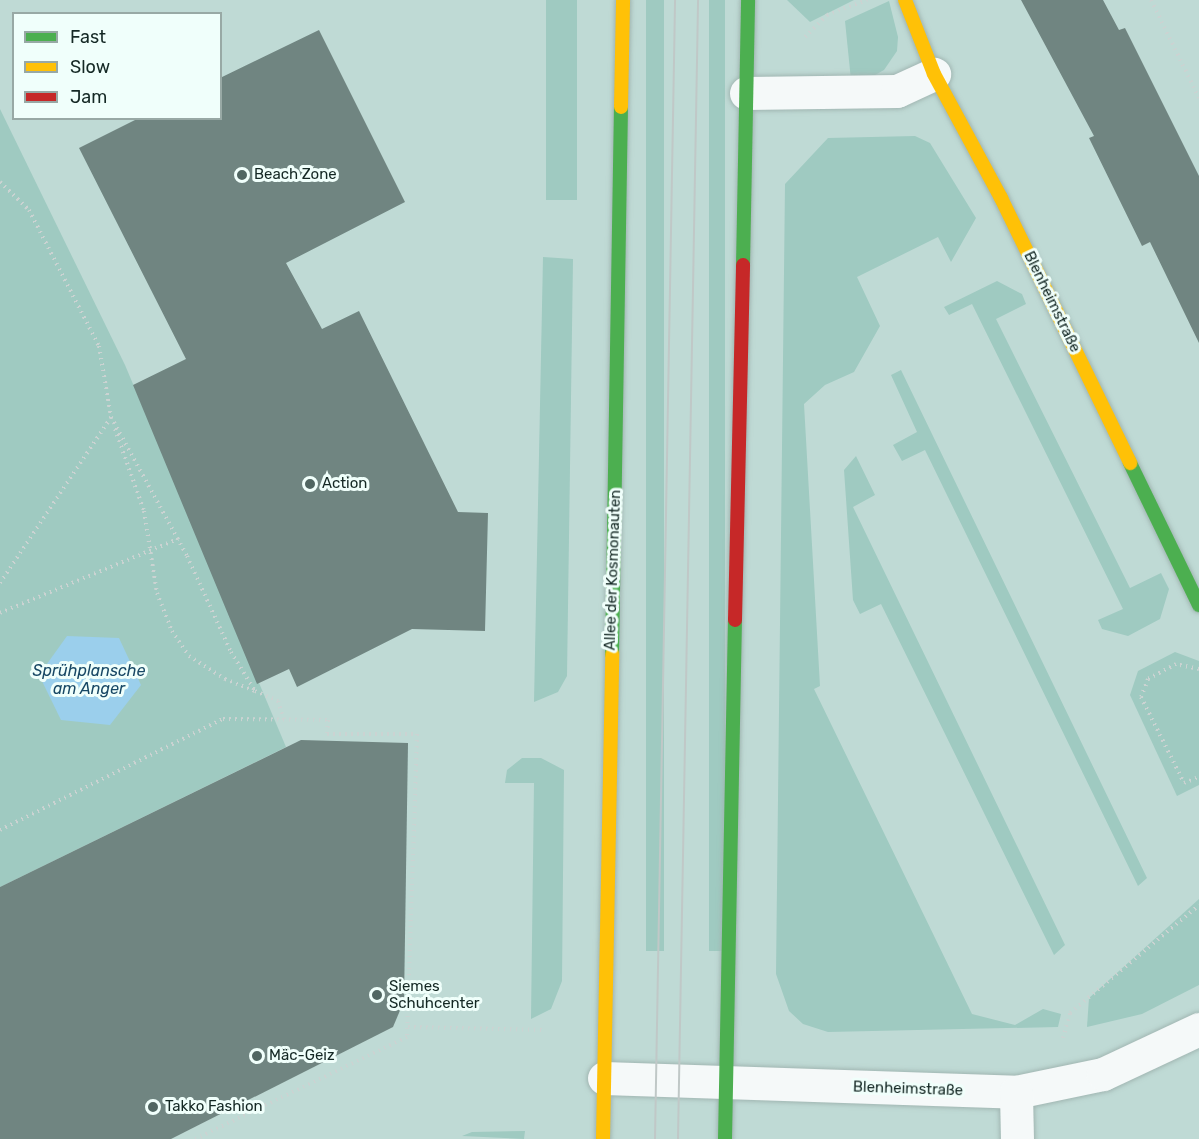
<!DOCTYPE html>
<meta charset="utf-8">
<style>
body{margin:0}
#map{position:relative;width:1199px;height:1139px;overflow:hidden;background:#bfdad5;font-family:Rubik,sans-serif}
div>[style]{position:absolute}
.green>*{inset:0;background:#9fcac1;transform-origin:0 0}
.water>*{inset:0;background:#9bcfec}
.building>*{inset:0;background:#708581}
.path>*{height:4px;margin-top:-2px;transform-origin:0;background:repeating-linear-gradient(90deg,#cbd3d2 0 1.5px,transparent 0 6px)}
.roads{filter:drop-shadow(0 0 2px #a1b6b2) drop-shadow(0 0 2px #a1b6b2)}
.street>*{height:33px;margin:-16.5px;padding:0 16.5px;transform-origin:16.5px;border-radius:16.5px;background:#f5f9f9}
.fast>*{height:14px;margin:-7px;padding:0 7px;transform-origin:7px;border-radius:7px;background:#4caf50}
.slow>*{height:14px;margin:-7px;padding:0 7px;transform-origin:7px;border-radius:7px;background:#ffc107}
.jam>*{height:14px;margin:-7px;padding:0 7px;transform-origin:7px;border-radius:7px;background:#c62828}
.tram>*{height:1.5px;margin:-0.75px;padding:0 0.75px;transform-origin:0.75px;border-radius:0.75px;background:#c0c8c7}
.dots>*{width:16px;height:16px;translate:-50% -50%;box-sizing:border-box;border:3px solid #f0fffb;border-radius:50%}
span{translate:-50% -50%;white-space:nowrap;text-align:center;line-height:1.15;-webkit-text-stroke:6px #f0fffb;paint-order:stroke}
.poi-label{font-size:15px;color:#142824}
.left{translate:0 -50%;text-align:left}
.street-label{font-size:15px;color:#142824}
.water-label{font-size:16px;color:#184865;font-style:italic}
.legend{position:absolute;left:12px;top:12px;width:210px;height:108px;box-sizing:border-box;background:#f0fffb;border:2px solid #98a9a5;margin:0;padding:8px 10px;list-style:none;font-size:18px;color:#142824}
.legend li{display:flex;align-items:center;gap:12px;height:30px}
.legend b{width:30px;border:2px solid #98a9a5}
</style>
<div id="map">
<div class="green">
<i style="left:546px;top:0;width:31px;height:200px"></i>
<i style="left:646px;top:0;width:18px;height:951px"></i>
<i style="left:709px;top:0;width:16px;height:951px"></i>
<i style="clip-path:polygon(787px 0,854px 0,810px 22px)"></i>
<i style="clip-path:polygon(889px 1px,898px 37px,897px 51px,884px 70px,866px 80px,851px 80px,845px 21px)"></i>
<i style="clip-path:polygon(0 109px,125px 365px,286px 747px,0 887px)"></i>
<i style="clip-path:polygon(915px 136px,930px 143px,976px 218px,951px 262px,938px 237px,857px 277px,880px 326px,854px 372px,825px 385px,804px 404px,820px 686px,814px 689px,972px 1014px,1015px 1025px,1043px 1009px,1061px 1014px,1058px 1027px,828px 1032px,803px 1024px,789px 1011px,776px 974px,785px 184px,828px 138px)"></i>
<i style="clip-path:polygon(543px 257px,573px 259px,567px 676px,558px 692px,534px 702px)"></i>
<i style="clip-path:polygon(997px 281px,1022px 294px,1026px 304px,996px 319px,1130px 588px,1161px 573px,1169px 589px,1160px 619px,1128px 636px,1102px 629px,1098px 620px,1123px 609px,972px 304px,949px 315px,944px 307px)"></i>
<i style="clip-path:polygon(901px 370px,1147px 878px,1138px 886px,925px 450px,902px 461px,893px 445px,917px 432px,891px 375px)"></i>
<i style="clip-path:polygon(856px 456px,875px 495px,853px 507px,1065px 945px,1054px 955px,881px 604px,860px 614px,853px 600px,844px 470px)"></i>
<i style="clip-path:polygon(1175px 652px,1199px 661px,1199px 785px,1177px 796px,1130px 695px,1138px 671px)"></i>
<i style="clip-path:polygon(522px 758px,541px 758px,564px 770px,562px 981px,551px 1009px,531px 1019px,534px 783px,505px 783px,507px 770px)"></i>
<i style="clip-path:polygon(1199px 899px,1199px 985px,1142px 1014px,1087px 1027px,1089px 998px)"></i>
<i style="clip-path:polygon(525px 1131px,524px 1139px,462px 1136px,472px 1132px)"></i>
</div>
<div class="water">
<i style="clip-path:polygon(67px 636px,119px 638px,141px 685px,110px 725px,61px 720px,39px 675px)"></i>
</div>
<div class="building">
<i style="clip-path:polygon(1021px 0,1103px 0,1119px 30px,1125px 28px,1199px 176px,1199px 343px,1150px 242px,1142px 246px,1089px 138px,1094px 136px)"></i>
<i style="clip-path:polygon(319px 30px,405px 202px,286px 263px,322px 329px,359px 311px,458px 512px,488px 513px,485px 631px,412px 629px,297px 687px,289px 669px,257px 684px,133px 385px,186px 359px,79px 148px,139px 118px,220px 118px,220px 78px)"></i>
<i style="clip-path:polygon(301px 740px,408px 743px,404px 1001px,393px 1027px,171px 1139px,0 1139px,0 887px)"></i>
</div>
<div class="path">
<i style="left:1151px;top:0;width:109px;rotate:63.9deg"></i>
<i style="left:805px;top:37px;width:31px;rotate:-45deg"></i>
<i style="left:827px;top:15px;width:43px;rotate:-20.6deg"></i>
<i style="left:0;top:182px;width:40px;rotate:44deg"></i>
<i style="left:29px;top:210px;width:153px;rotate:62.8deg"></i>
<i style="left:99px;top:346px;width:72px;rotate:80.4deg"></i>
<i style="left:111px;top:417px;width:158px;rotate:61.3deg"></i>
<i style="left:187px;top:556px;width:106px;rotate:65.4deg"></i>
<i style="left:231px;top:652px;width:46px;rotate:58.4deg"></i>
<i style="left:255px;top:691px;width:25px;rotate:23deg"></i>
<i style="left:278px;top:701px;width:20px;rotate:72deg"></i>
<i style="left:115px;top:429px;width:87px;rotate:70.5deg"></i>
<i style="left:144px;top:511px;width:83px;rotate:81deg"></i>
<i style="left:157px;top:593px;width:41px;rotate:68.5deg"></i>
<i style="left:172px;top:631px;width:30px;rotate:56deg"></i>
<i style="left:189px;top:656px;width:43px;rotate:32.6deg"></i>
<i style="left:225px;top:679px;width:32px;rotate:22deg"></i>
<i style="left:0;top:583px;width:200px;rotate:-56.2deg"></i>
<i style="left:0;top:613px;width:193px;rotate:-22.6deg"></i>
<i style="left:1199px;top:669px;width:24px;rotate:-168deg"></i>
<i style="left:1176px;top:664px;width:32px;rotate:152deg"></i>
<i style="left:1148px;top:679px;width:19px;rotate:111deg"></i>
<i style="left:1141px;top:697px;width:96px;rotate:63.4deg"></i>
<i style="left:1184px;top:783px;width:16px;rotate:-22deg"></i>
<i style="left:0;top:830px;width:249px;rotate:-26.5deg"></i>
<i style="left:223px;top:719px;width:105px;rotate:0.5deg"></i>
<i style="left:328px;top:720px;width:14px;rotate:94deg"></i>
<i style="left:327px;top:734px;width:90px"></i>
<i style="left:417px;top:734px;width:303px;rotate:91.9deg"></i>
<i style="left:407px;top:1037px;width:229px;rotate:154.3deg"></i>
<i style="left:408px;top:1027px;width:135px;rotate:1.3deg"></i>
<i style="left:1063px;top:1038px;width:26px;rotate:-74deg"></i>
<i style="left:1070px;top:1013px;width:168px;rotate:-39.9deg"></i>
<i style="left:195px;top:1139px;width:7px"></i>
</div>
<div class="roads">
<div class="street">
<i style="left:746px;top:93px;width:151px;rotate:-0.8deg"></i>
<i style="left:897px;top:91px;width:41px;rotate:-24.7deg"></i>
<i style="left:604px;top:1078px;width:412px;rotate:1.9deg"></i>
<i style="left:1016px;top:1092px;width:89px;rotate:-11.7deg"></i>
<i style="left:1103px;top:1074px;width:106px;rotate:-25.1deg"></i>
<i style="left:1016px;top:1092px;width:47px;rotate:88.8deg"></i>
</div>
<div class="fast">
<i style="left:743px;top:265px;width:265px;rotate:-88.9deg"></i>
<i style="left:1130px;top:463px;width:158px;rotate:64.1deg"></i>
<i style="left:612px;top:654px;width:547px;rotate:-89.06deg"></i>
<i style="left:725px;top:1139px;width:519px;rotate:-88.9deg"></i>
</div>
<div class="slow">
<i style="left:905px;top:0;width:79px;rotate:68.6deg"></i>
<i style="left:934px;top:74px;width:141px;rotate:61.6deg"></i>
<i style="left:1001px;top:198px;width:295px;rotate:64deg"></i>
<i style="left:621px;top:107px;width:107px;rotate:-88.9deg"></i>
<i style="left:603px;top:1139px;width:485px;rotate:-88.9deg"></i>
</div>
<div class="jam">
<i style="left:735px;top:620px;width:355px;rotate:-88.7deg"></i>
</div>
</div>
<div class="tram">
<i style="left:655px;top:1139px;width:1139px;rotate:-88.99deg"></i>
<i style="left:678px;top:1139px;width:1139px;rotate:-88.99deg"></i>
</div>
<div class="dots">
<i style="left:242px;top:175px;background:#506662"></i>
<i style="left:310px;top:484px;background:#506662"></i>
<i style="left:377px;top:995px;background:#506662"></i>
<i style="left:257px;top:1056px;background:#506662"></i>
<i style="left:153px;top:1107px;background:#506662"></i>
</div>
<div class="poi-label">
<span class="left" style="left:254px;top:175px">Beach Zone</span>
<span class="left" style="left:322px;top:484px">Action</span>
<span class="left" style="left:389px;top:995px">Siemes<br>Schuhcenter</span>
<span class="left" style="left:269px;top:1056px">Mäc-Geiz</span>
<span class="left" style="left:165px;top:1107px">Takko Fashion</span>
</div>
<div class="street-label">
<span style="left:1052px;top:302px;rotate:64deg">Blenheimstraße</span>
<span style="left:613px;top:570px;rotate:-88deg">Allee der Kosmonauten</span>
<span style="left:908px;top:1089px;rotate:2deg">Blenheimstraße</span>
</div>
<div class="water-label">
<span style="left:89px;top:680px">Sprühplansche<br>am Anger</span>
</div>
<ul class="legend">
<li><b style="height:8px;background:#4caf50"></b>Fast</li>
<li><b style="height:8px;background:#ffc107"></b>Slow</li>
<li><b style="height:8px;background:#c62828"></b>Jam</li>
</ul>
</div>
